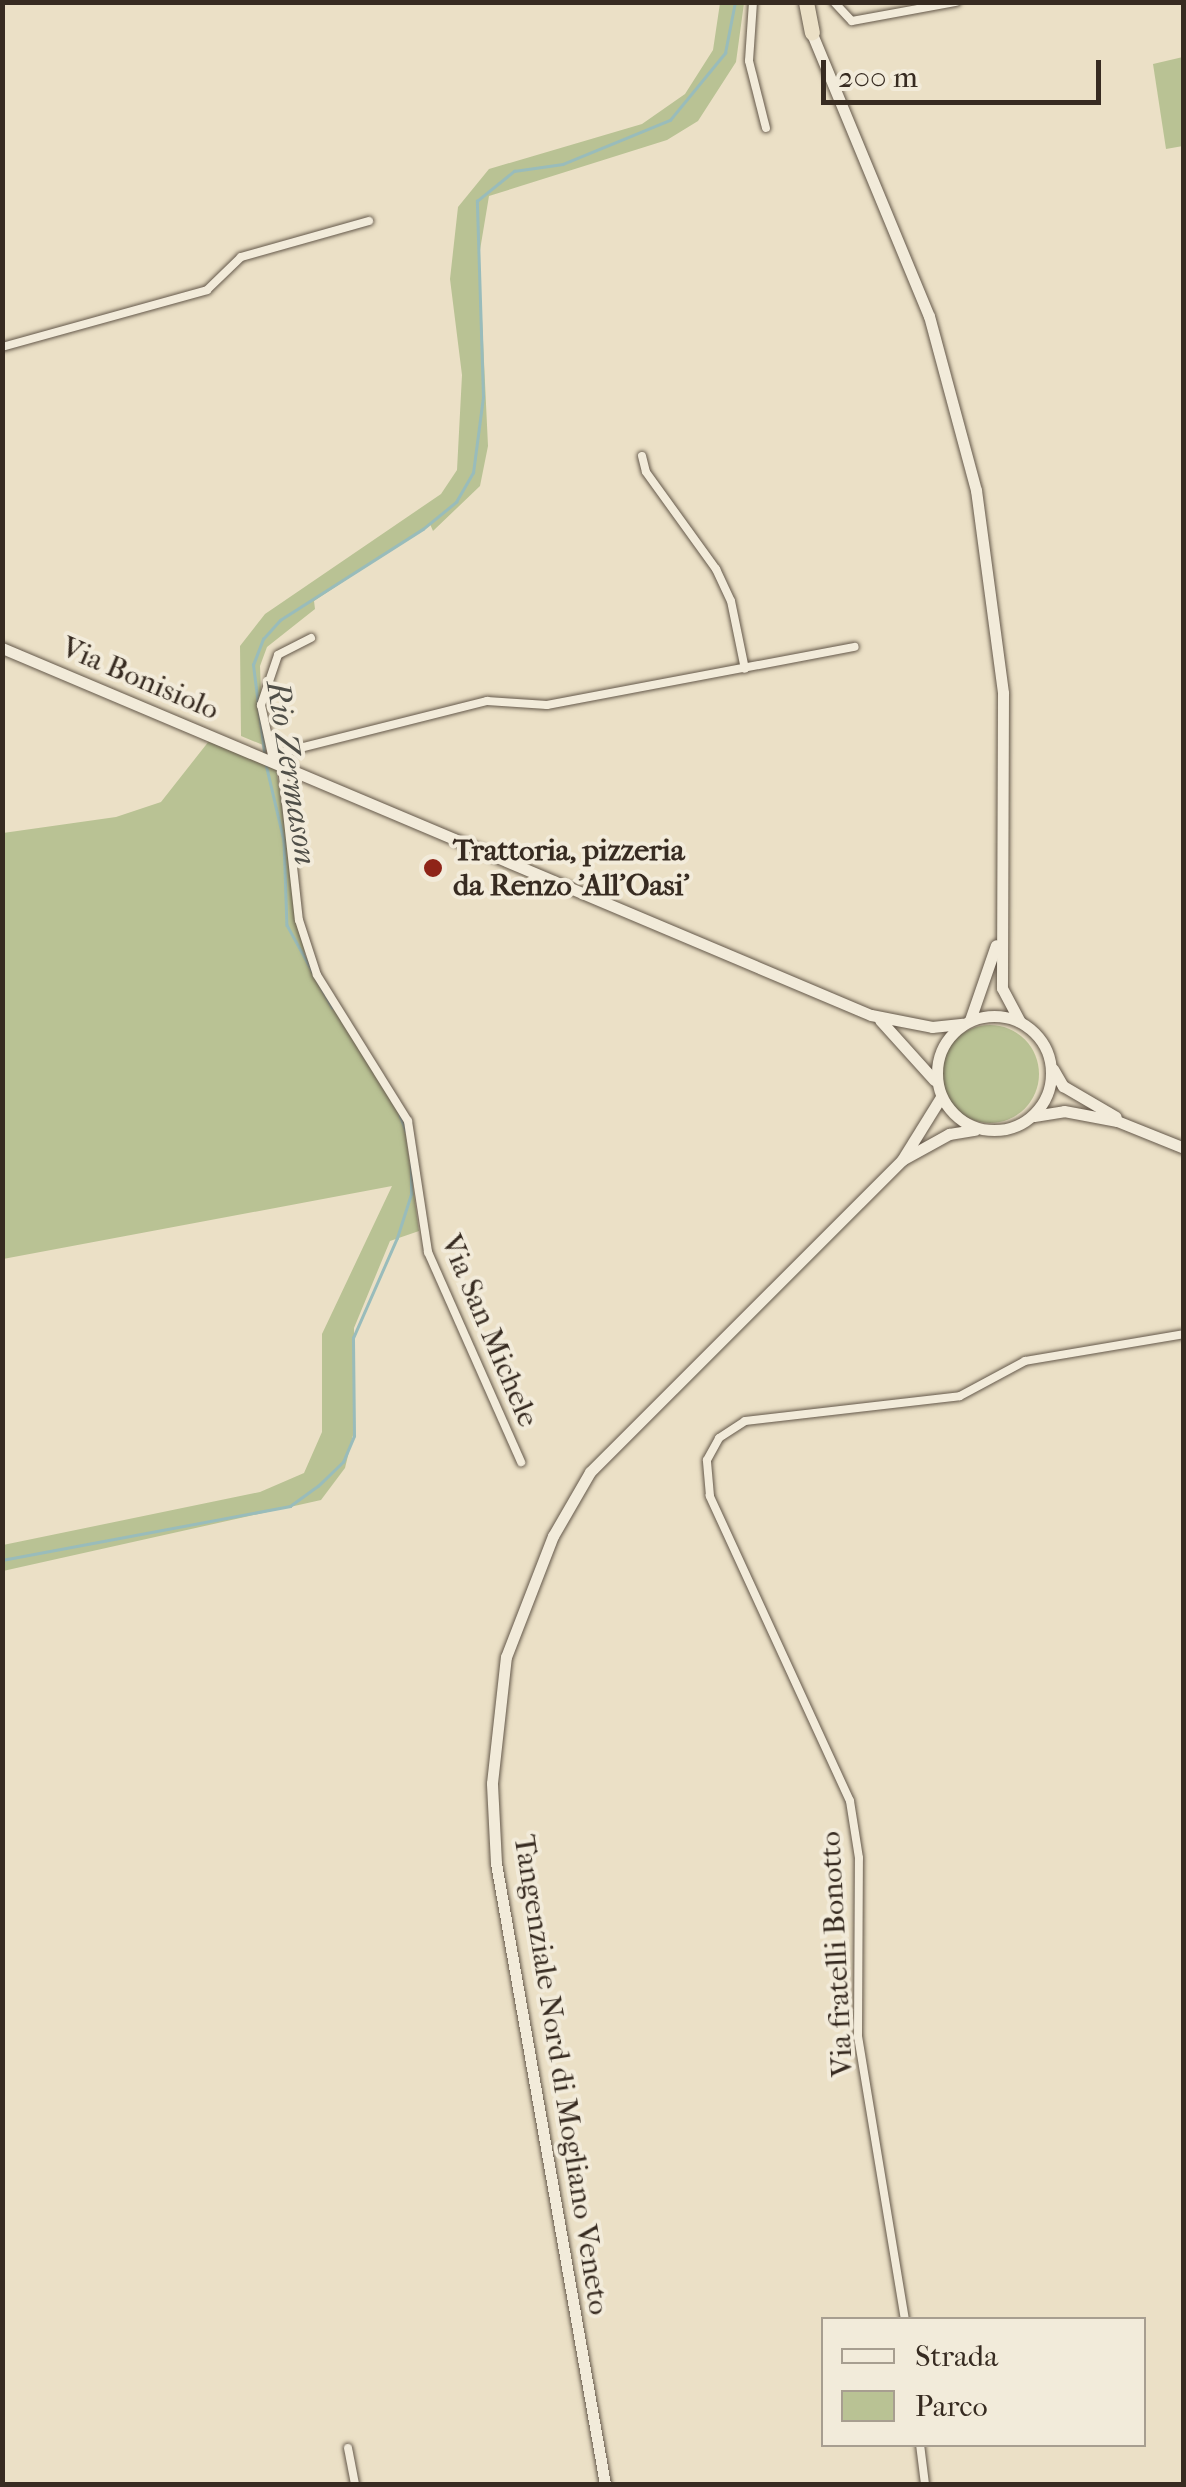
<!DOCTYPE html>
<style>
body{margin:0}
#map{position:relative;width:1186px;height:2487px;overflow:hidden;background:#ebe0c6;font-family:"IM FELL French Canon",serif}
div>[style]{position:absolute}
.green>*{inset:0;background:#b9c294}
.round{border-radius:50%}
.stream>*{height:2.5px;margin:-1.25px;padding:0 1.25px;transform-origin:1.25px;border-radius:1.25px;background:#99bcbb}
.roads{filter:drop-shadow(0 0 2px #64584a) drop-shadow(0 0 2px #64584a)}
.street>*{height:8px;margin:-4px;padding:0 4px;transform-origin:4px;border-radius:4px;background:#f2ebda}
.secondary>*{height:11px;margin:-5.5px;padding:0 5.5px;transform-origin:5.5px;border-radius:5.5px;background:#f2ebda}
.secondary>.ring{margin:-5.5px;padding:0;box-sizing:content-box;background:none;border:11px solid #f2ebda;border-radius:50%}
.highway>*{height:15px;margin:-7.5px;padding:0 7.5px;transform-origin:7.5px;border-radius:7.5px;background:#ebe0c6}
.dots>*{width:28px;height:28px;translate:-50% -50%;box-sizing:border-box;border:5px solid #f2ebda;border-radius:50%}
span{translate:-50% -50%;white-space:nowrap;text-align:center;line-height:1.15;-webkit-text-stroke:8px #f2ebda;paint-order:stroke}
.street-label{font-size:30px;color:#372b21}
.poi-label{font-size:30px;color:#372b21;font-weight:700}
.left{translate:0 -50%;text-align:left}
.water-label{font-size:32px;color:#504f48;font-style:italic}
.frame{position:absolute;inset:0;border:5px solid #372b21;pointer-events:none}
.legend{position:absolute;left:821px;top:2317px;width:325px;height:130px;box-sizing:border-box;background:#f2ebda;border:2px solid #a79e90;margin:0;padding:12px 18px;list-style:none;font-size:30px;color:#372b21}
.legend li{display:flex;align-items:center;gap:20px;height:50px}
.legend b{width:50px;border:2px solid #a79e90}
.scale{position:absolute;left:821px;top:60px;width:280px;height:45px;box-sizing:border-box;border:5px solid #372b21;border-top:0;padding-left:12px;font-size:30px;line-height:35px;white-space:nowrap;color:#372b21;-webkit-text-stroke:8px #f2ebda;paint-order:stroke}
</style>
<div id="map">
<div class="green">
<i style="clip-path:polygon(720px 3px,744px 3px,736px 62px,698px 121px,667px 140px,489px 196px,479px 256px,488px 446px,480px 486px,433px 531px,430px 524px,314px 601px,315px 609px,267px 647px,260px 666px,263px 745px,241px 736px,240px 646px,265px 614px,441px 494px,457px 470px,462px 375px,450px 279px,458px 207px,489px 169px,642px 124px,685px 94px,713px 50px)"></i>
<i style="clip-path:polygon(1183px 57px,1183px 146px,1166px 149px,1153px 64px)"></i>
<i style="clip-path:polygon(209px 741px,276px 768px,306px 961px,404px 1122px,419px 1231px,390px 1241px,354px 1328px,354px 1431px,345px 1468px,321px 1500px,3px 1571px,3px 1545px,260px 1492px,304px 1473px,322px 1432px,322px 1334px,392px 1186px,3px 1259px,3px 833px,116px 817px,161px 802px)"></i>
<i class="round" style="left:941px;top:1025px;width:98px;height:98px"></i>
</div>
<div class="stream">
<i style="left:264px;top:752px;width:88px;rotate:-97.2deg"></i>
<i style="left:253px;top:665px;width:28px;rotate:-69deg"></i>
<i style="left:263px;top:639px;width:25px;rotate:-48deg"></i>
<i style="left:280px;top:620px;width:169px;rotate:-32.5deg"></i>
<i style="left:423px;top:529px;width:43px;rotate:-39.3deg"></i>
<i style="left:456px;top:502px;width:34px;rotate:-60deg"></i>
<i style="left:473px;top:473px;width:77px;rotate:-82.5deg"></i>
<i style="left:483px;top:397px;width:196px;rotate:-91.8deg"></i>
<i style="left:477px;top:201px;width:48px;rotate:-39deg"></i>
<i style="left:514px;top:171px;width:49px;rotate:-8.1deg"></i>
<i style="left:563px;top:164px;width:116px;rotate:-22.4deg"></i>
<i style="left:670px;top:120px;width:87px;rotate:-50.6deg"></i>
<i style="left:725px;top:53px;width:52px;rotate:-78.9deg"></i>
<i style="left:266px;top:764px;width:79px;rotate:76.8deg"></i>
<i style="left:284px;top:841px;width:84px;rotate:88deg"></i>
<i style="left:287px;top:925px;width:94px;rotate:61.2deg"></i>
<i style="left:400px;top:1115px;width:17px;rotate:69deg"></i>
<i style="left:2px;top:1560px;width:293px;rotate:-10.6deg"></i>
<i style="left:290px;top:1506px;width:34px;rotate:-36deg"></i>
<i style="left:318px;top:1486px;width:35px;rotate:-44deg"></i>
<i style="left:343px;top:1462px;width:28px;rotate:-67deg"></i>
<i style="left:354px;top:1436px;width:98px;rotate:-90.6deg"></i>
<i style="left:353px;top:1338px;width:109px;rotate:-66.3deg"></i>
<i style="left:397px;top:1238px;width:46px;rotate:-72.3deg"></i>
<i style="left:411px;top:1194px;width:31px;rotate:-90deg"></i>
</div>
<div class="roads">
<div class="street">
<i style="left:753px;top:2px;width:59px;rotate:93.9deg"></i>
<i style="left:749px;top:61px;width:69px;rotate:75.8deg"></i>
<i style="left:834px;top:2px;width:26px;rotate:47deg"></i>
<i style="left:852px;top:21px;width:106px;rotate:-10.4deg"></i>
<i style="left:2px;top:347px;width:213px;rotate:-15.5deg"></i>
<i style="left:207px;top:290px;width:47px;rotate:-44.1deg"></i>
<i style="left:241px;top:257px;width:133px;rotate:-15.7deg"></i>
<i style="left:642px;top:456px;width:16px;rotate:76deg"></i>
<i style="left:646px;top:472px;width:120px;rotate:54.2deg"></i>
<i style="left:716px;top:569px;width:35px;rotate:65deg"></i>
<i style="left:731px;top:601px;width:69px;rotate:78.4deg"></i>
<i style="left:311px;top:638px;width:37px;rotate:153deg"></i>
<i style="left:278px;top:655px;width:53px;rotate:108.8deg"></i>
<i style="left:261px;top:705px;width:51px;rotate:77.6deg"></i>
<i style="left:272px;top:755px;width:16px;rotate:50deg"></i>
<i style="left:282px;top:767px;width:154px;rotate:83.7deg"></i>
<i style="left:299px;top:920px;width:58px;rotate:71.9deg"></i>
<i style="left:317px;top:975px;width:172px;rotate:58.1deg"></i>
<i style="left:408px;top:1121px;width:133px;rotate:81.3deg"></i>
<i style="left:428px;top:1252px;width:230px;rotate:66.1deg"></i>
<i style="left:272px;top:755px;width:222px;rotate:-14.1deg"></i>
<i style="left:487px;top:701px;width:60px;rotate:3.8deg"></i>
<i style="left:547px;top:705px;width:313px;rotate:-10.7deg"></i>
<i style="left:905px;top:2320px;width:287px;rotate:-99.4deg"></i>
<i style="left:858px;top:2037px;width:179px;rotate:-89.7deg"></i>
<i style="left:859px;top:1858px;width:58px;rotate:-99deg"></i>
<i style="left:850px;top:1801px;width:336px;rotate:-114.7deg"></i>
<i style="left:710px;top:1496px;width:36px;rotate:-95deg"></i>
<i style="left:707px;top:1460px;width:25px;rotate:-61deg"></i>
<i style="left:719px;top:1438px;width:31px;rotate:-33deg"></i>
<i style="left:745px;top:1421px;width:216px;rotate:-6.6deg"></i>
<i style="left:960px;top:1396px;width:74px;rotate:-28.3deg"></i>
<i style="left:1025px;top:1361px;width:161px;rotate:-9.6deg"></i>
<i style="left:920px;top:2444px;width:40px;rotate:82.9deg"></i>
<i style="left:348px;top:2448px;width:37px;rotate:79deg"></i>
</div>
<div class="secondary">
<i style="left:810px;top:29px;width:311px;rotate:67.5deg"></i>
<i style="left:929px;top:316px;width:180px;rotate:74.9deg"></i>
<i style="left:976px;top:490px;width:205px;rotate:82.4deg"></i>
<i style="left:1003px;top:693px;width:295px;rotate:90.2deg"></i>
<i style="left:1002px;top:988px;width:38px;rotate:62deg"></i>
<i style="left:2px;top:648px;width:943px;rotate:22.9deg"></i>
<i style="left:871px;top:1015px;width:62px;rotate:11.1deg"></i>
<i style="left:932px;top:1027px;width:31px;rotate:-6deg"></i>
<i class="ring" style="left:937px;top:1016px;width:103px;height:103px"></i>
<i style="left:880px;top:1020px;width:81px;rotate:48deg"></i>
<i style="left:970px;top:1020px;width:79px;rotate:-70.9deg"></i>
<i style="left:1053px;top:1069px;width:20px;rotate:60deg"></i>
<i style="left:1063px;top:1086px;width:61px;rotate:30.3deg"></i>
<i style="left:1034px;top:1116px;width:30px;rotate:-9deg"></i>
<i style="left:1064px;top:1111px;width:54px;rotate:10.7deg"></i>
<i style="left:1117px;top:1121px;width:72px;rotate:21.9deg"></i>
<i style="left:902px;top:1160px;width:54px;rotate:-29deg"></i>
<i style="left:949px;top:1134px;width:26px;rotate:-9deg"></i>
<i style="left:605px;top:2484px;width:630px;rotate:-99.96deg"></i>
<i style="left:496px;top:1863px;width:80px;rotate:-92.9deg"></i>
<i style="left:492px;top:1783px;width:127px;rotate:-83.7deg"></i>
<i style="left:506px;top:1657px;width:130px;rotate:-68.8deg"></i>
<i style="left:553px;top:1536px;width:74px;rotate:-60deg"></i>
<i style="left:590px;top:1472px;width:441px;rotate:-45deg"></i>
<i style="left:902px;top:1160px;width:74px;rotate:-58.2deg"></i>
</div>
<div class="highway">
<i style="left:806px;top:2px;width:31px;rotate:79deg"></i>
</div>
</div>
<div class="dots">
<i style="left:433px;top:868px;background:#8f2418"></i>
</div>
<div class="street-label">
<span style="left:140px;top:679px;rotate:23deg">Via Bonisiolo</span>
<span style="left:489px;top:1331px;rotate:67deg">Via San Michele</span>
<span style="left:837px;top:1954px;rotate:-93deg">Via fratelli Bonotto</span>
<span style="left:561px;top:2075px;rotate:81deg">Tangenziale Nord di Mogliano Veneto</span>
</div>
<div class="poi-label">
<span class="left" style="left:453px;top:868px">Trattoria, pizzeria<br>da Renzo 'All'Oasi'</span>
</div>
<div class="water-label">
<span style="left:291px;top:773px;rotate:81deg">Rio Zermason</span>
</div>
<div class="frame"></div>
<ul class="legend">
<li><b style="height:12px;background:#f2ebda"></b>Strada</li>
<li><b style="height:28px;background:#b9c294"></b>Parco</li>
</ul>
<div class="scale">200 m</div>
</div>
